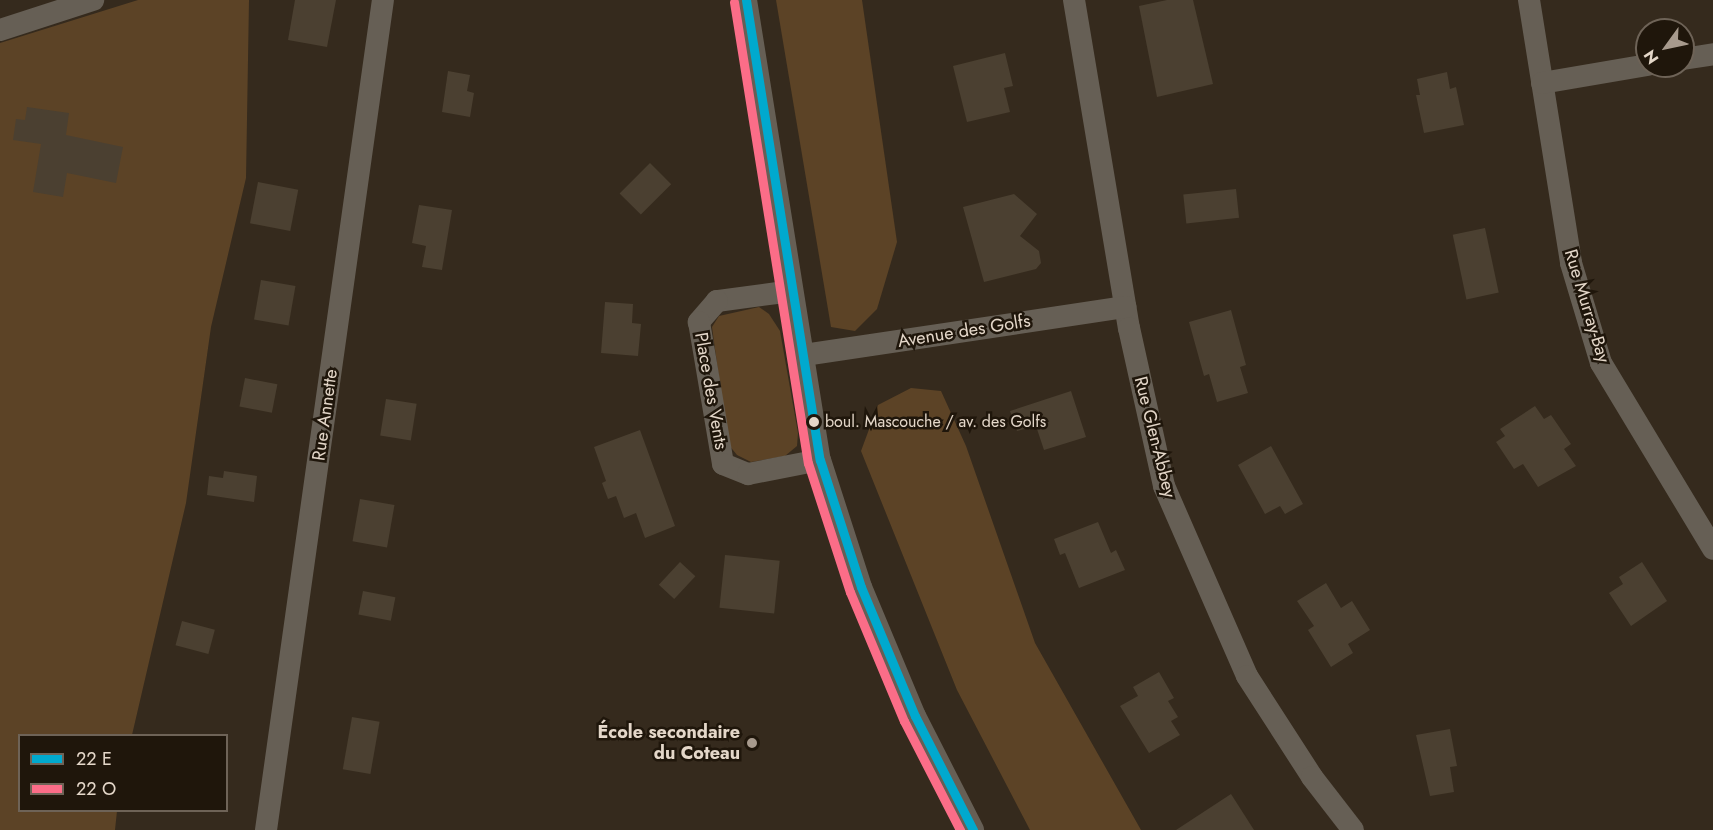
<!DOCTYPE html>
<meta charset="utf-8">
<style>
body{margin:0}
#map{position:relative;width:1713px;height:830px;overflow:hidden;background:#352a1d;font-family:Jost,sans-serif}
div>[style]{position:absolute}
.green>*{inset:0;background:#5c4326}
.building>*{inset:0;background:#4b4031;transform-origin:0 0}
.minor>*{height:22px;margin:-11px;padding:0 11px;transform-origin:11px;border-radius:11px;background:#665f55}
.bus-1>*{height:9px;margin:-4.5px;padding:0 4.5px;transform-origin:4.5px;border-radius:4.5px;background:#00a9ce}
.bus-2>*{height:9px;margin:-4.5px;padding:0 4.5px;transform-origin:4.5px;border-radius:4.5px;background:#fb6d88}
.dots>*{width:16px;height:16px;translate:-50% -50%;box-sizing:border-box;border:3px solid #1f160b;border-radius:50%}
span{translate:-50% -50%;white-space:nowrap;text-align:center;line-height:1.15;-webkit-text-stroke:5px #1f160b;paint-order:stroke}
.bus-label{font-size:16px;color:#e4d7c9}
.left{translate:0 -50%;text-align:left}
.street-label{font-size:18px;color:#e4d7c9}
.poi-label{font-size:18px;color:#e4d7c9;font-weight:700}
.right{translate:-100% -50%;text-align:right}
.legend{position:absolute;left:18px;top:734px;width:210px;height:78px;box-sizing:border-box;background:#1f160b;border:2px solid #6e6357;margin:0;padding:8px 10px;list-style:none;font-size:18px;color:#e4d7c9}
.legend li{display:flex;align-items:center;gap:12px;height:30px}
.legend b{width:30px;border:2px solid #6e6357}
.north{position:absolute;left:1635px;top:18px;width:60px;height:60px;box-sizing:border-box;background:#1f160b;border:2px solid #6e6357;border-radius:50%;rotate:237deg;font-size:16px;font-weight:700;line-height:24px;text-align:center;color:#e4d7c9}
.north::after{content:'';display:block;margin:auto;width:21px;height:27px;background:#a79a8d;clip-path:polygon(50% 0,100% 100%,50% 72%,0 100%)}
</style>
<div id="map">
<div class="green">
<i style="clip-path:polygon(138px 0,249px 0,246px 178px,211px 327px,186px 503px,132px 735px,20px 736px,20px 810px,117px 811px,115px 830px,0 830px,0 43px)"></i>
<i style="clip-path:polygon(776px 0,862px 0,897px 242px,877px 309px,855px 331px,831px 327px)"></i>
<i style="clip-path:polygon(759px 307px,769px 314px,780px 331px,798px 433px,797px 446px,785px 456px,751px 462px,737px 455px,728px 444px,712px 327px,719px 316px)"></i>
<i style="clip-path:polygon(911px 388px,941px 391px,966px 446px,1035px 643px,1141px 830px,1030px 830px,957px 690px,861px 451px,878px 405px)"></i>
</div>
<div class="building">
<i style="clip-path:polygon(295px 0,336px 0,327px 47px,288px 40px)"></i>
<i style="clip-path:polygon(1167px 0,1193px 0,1213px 84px,1157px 97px,1139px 6px)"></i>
<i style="clip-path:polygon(1005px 53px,1013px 86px,1004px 88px,1010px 112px,967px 122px,953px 66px)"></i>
<i style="clip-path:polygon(448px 71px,470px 75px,467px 91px,474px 93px,470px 117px,442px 112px)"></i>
<i style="clip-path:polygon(1447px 72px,1450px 89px,1456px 87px,1464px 125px,1424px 133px,1416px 95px,1420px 95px,1417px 79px)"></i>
<i style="clip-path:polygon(27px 107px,69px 113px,66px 135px,123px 147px,116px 183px,67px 173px,63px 197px,33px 192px,41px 144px,13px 140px,16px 119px,25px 120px)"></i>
<i style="left:650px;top:163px;width:30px;height:43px;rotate:45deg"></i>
<i style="left:258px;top:182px;width:41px;height:42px;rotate:11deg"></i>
<i style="left:1236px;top:189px;width:29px;height:53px;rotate:84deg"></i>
<i style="clip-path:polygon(1014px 194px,1037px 214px,1020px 236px,1039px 251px,1041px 263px,1036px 269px,984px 282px,963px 207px)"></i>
<i style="clip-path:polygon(419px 205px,452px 210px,442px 270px,422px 267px,426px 246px,412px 243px)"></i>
<i style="left:1485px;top:228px;width:66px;height:33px;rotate:78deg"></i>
<i style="left:261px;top:280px;width:35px;height:40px;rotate:10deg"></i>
<i style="clip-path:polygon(605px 302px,633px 304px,632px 323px,641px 324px,638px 356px,601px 353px)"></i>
<i style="clip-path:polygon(1231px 310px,1246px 365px,1240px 367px,1248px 393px,1217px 402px,1209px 374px,1204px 376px,1189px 322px)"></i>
<i style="left:245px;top:378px;width:33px;height:29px;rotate:11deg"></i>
<i style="clip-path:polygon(1071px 391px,1086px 437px,1044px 450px,1036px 426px,1017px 431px,1010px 411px)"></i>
<i style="left:386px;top:399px;width:31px;height:37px;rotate:9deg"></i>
<i style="clip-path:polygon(1535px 406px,1544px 419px,1551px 415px,1571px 444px,1564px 449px,1576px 466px,1538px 487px,1523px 464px,1514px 469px,1496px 442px,1505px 436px,1500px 429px)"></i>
<i style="clip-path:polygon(640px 430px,675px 526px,645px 538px,636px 513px,624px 518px,616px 496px,608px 499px,602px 483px,606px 481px,594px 447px)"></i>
<i style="clip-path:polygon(1271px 446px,1303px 504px,1285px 514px,1280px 506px,1265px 514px,1238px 465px)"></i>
<i style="clip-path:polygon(224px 471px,257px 476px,254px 502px,207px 495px,209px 476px,223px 478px)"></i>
<i style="left:360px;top:499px;width:35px;height:43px;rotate:10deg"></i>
<i style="clip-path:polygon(1098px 522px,1111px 553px,1116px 550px,1125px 570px,1079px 588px,1065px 553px,1060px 555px,1054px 539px)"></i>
<i style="left:725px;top:555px;width:55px;height:53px;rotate:6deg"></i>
<i style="left:680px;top:562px;width:21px;height:31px;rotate:43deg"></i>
<i style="clip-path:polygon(1642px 562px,1667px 601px,1631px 626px,1609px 593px,1623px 584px,1619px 577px)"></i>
<i style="clip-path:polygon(1326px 583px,1341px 608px,1352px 601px,1370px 630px,1348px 644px,1353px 653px,1331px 667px,1308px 630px,1314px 626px,1297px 601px)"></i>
<i style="left:363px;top:591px;width:33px;height:24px;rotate:11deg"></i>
<i style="left:182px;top:621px;width:34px;height:25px;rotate:15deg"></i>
<i style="clip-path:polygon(1159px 672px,1174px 698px,1168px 701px,1178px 717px,1171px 721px,1180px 735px,1149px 753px,1120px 706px,1138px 696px,1133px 687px)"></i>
<i style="left:352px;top:717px;width:28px;height:53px;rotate:10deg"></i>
<i style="clip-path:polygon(1450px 729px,1457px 766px,1450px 767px,1454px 792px,1430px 796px,1416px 735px)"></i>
<i style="clip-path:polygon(1231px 794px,1254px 830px,1176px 830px)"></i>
</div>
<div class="minor">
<i style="left:746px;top:0;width:466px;rotate:80.9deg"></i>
<i style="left:820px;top:460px;width:133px;rotate:72.1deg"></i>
<i style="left:861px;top:587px;width:140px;rotate:67.3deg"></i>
<i style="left:915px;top:716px;width:128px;rotate:63deg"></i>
<i style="left:1074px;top:0;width:333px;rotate:80.5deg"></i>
<i style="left:1129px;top:328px;width:162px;rotate:77.5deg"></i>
<i style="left:1164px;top:486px;width:207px;rotate:66.4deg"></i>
<i style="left:1247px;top:676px;width:120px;rotate:57.2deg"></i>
<i style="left:1312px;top:777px;width:67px;rotate:52.3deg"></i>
<i style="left:1529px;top:0;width:266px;rotate:80.9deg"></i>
<i style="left:1571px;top:263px;width:104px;rotate:73.3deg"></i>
<i style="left:1601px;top:363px;width:217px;rotate:58.9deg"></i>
<i style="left:0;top:30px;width:98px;rotate:-17.9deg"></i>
<i style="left:1683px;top:59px;width:30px;rotate:-9deg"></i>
<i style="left:1542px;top:83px;width:107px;rotate:-9.7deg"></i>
<i style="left:792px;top:291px;width:76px;rotate:172.4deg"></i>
<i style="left:717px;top:301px;width:28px;rotate:131deg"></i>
<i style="left:699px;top:322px;width:144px;rotate:80.4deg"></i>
<i style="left:723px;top:464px;width:27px;rotate:22deg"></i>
<i style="left:748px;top:474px;width:73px;rotate:-11deg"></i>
<i style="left:804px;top:355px;width:325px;rotate:-8.5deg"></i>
<i style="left:266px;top:830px;width:838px;rotate:-81.98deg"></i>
</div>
<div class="bus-1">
<i style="left:746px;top:0;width:466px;rotate:80.9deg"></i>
<i style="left:820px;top:460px;width:133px;rotate:72.1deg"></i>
<i style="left:861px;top:587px;width:140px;rotate:67.3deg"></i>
<i style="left:915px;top:716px;width:128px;rotate:63deg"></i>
</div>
<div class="bus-2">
<i style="left:734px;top:2px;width:467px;rotate:80.9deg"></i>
<i style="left:808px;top:463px;width:136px;rotate:72deg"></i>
<i style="left:850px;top:592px;width:140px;rotate:67.3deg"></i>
<i style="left:904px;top:721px;width:123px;rotate:62.8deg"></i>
</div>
<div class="dots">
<i style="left:814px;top:422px;background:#e4d7c9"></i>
<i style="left:752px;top:743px;background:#a79a8d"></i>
</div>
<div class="bus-label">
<span class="left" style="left:825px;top:422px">boul. Mascouche / av. des Golfs</span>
</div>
<div class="street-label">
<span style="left:1587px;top:306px;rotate:73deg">Rue Murray-Bay</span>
<span style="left:964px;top:331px;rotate:-9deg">Avenue des Golfs</span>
<span style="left:711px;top:391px;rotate:80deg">Place des Vents</span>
<span style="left:325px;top:415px;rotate:-82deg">Rue Annette</span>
<span style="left:1155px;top:437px;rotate:76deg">Rue Glen-Abbey</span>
</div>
<div class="poi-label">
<span class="right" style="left:740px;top:743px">École secondaire<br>du Coteau</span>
</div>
<ul class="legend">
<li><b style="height:8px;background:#00a9ce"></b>22 E</li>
<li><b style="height:8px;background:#fb6d88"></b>22 O</li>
</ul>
<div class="north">N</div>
</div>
